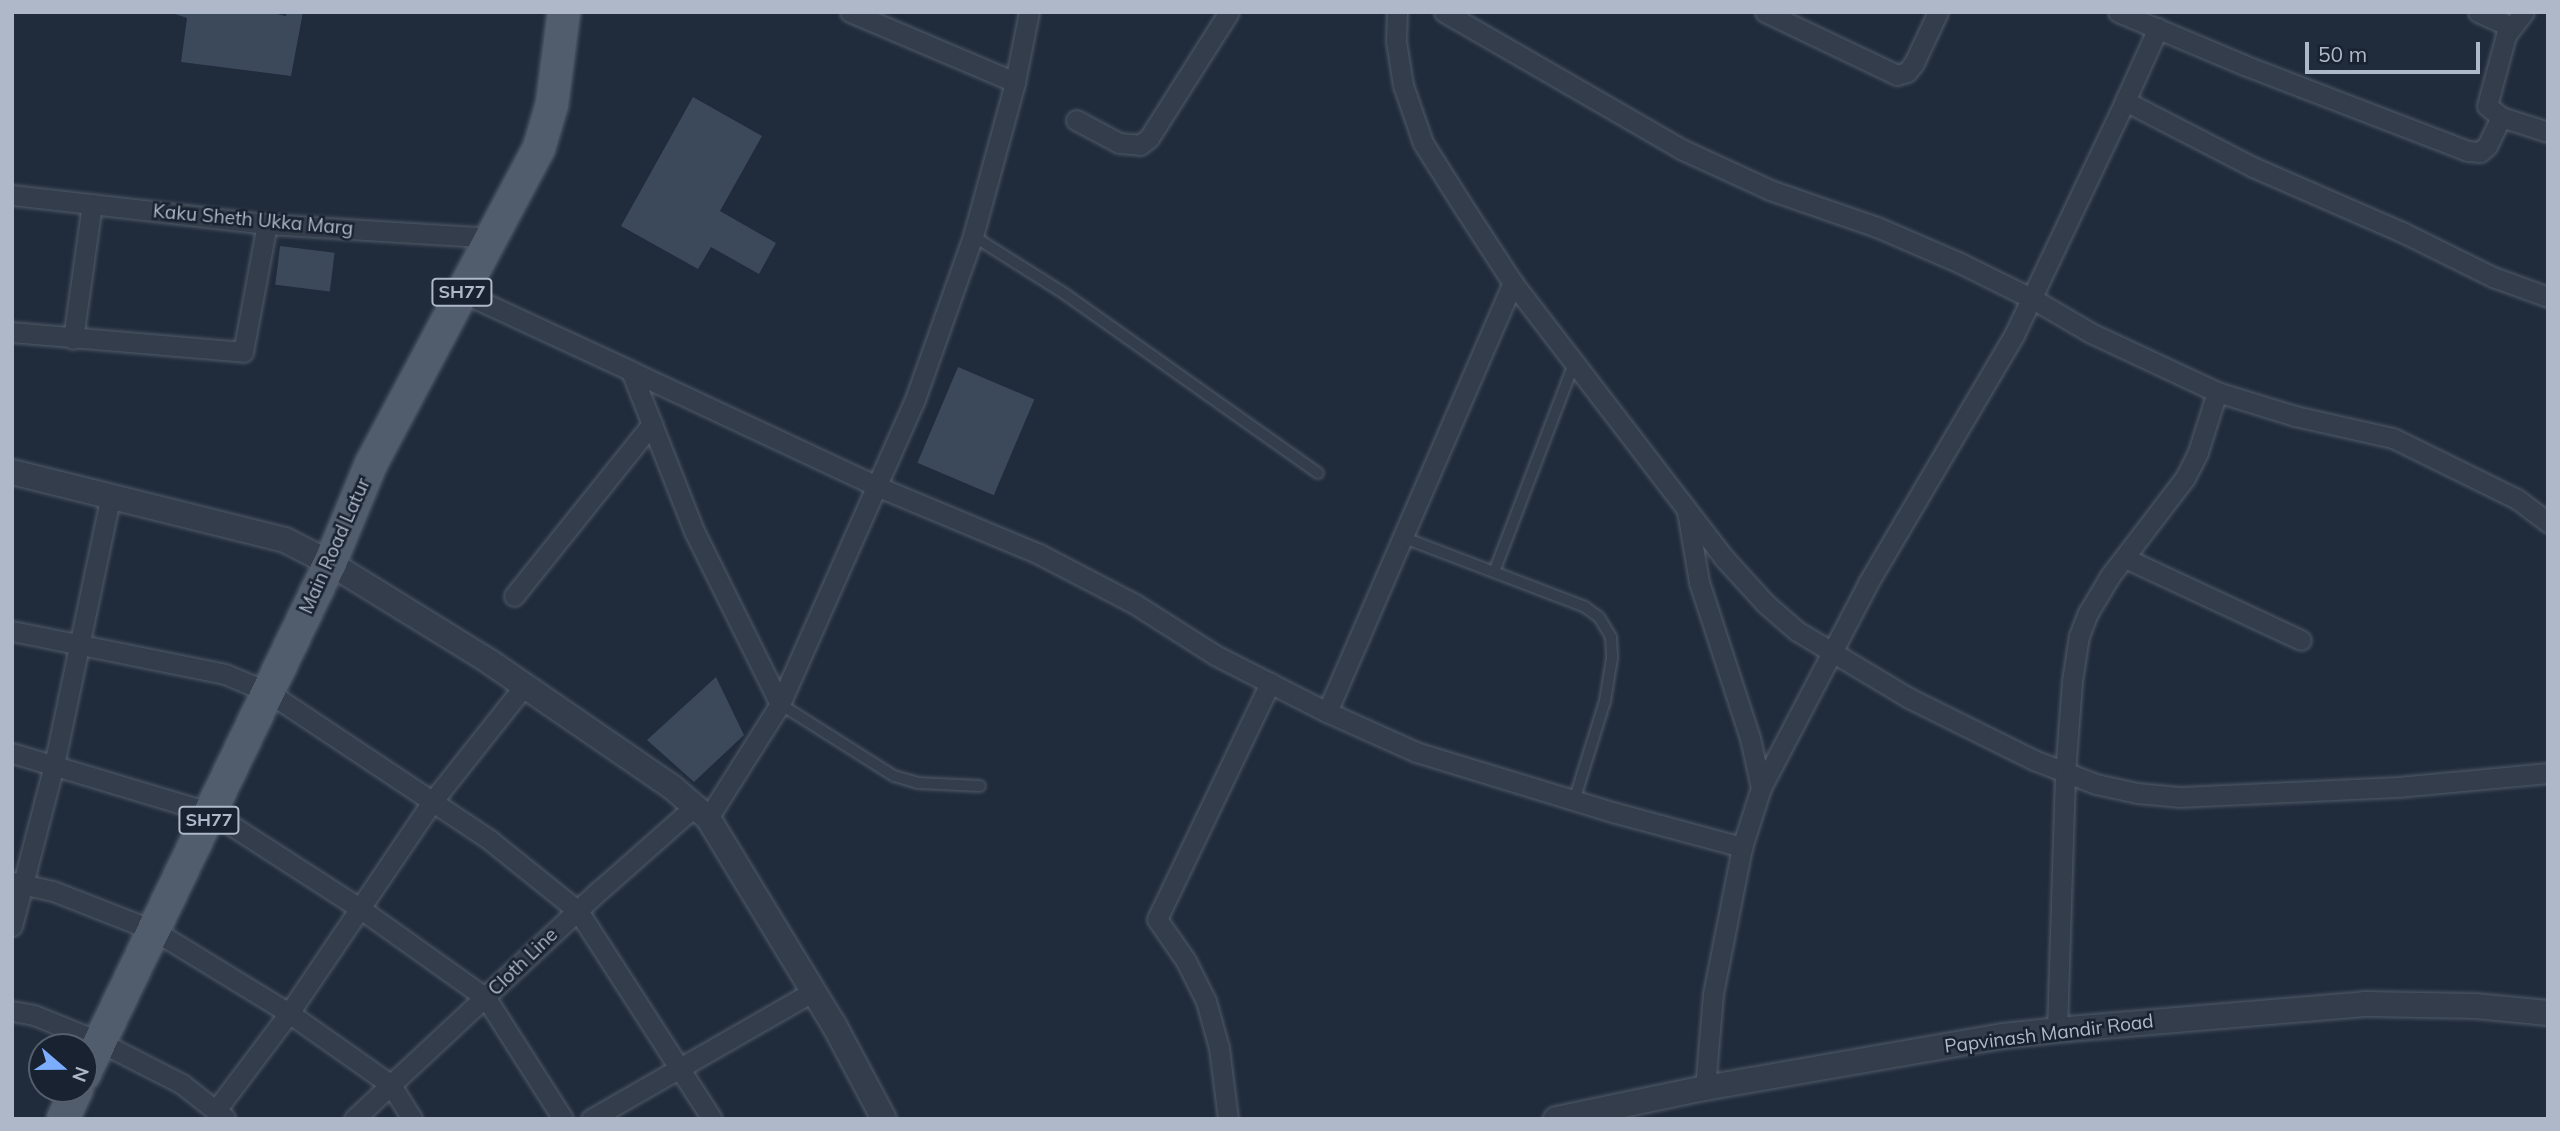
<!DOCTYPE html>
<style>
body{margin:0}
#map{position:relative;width:2560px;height:1131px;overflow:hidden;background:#202b3b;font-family:Mulish,sans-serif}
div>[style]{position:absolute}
.building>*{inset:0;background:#3b495b;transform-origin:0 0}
.roads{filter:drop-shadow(0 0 2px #515b69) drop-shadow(0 0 2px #515b69)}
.service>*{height:10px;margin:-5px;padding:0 5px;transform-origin:5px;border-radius:5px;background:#343d4b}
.minor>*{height:19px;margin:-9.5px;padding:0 9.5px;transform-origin:9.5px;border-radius:9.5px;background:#343d4b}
.tertiary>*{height:24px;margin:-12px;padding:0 12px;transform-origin:12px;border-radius:12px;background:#343d4b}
.primary>*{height:32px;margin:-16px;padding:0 16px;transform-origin:16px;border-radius:16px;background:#515c6c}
span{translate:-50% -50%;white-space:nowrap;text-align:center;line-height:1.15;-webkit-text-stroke:5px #192230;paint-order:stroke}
.shield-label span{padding:2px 5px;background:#192230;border:2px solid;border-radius:5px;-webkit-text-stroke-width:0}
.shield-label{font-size:18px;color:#aeb8c8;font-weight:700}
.street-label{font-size:19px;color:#aeb8c8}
.frame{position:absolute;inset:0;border:14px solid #aeb8c8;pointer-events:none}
.north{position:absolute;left:28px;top:1033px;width:70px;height:70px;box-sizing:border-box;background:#192230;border:2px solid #555e6d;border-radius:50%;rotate:110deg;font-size:19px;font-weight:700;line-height:28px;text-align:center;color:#aeb8c8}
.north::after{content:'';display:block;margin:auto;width:24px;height:32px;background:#7cadff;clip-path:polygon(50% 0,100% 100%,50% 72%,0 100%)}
.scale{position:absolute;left:2305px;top:42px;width:175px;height:32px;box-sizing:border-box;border:4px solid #aeb8c8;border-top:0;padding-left:9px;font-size:21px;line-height:24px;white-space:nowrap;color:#aeb8c8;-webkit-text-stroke:5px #192230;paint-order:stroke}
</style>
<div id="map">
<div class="building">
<i style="clip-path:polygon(169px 12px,268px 12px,286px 16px,287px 12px,303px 12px,291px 76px,181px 62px,187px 18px)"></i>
<i style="clip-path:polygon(693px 97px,762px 136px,720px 211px,776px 243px,759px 274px,711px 247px,698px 269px,621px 226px)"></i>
<i style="left:280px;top:246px;width:55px;height:39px;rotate:7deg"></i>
<i style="left:958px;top:367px;width:83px;height:104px;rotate:23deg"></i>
<i style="clip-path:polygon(716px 677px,744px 735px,694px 782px,647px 740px)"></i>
</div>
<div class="roads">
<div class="service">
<i style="left:973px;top:236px;width:109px;rotate:32.2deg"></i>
<i style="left:1065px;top:294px;width:310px;rotate:35.3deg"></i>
<i style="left:1402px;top:537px;width:196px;rotate:20.9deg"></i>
<i style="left:1585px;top:607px;width:17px;rotate:36deg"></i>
<i style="left:1599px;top:617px;width:23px;rotate:59deg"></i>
<i style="left:1611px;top:637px;width:21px;rotate:87deg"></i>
<i style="left:1612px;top:658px;width:44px;rotate:99.2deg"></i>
<i style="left:1605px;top:701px;width:105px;rotate:107.2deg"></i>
<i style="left:1494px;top:572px;width:223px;rotate:-69deg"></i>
<i style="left:780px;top:704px;width:135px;rotate:32.3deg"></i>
<i style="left:894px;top:776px;width:25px;rotate:16deg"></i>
<i style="left:918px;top:783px;width:62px;rotate:2.8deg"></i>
</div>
<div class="minor">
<i style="left:850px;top:12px;width:179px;rotate:23deg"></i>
<i style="left:1397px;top:12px;width:29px;rotate:92deg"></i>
<i style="left:1396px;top:41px;width:45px;rotate:81deg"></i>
<i style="left:1403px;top:85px;width:61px;rotate:71deg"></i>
<i style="left:1423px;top:143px;width:80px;rotate:57.7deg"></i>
<i style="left:1466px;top:211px;width:86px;rotate:56.9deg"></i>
<i style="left:1513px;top:283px;width:347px;rotate:52.5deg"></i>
<i style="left:1724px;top:558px;width:62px;rotate:47.6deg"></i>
<i style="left:1766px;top:604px;width:41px;rotate:41.1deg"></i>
<i style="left:1797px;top:631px;width:131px;rotate:30.9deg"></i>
<i style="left:1909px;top:698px;width:140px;rotate:26.4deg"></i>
<i style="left:2034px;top:760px;width:66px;rotate:21.2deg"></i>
<i style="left:2096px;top:784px;width:42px;rotate:12.4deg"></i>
<i style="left:2137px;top:793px;width:43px;rotate:5.3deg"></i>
<i style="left:2180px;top:797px;width:218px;rotate:-2.6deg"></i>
<i style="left:2398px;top:787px;width:151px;rotate:-5.3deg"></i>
<i style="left:1444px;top:12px;width:274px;rotate:30deg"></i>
<i style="left:1681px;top:149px;width:98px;rotate:24.7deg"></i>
<i style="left:1770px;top:190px;width:113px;rotate:19.1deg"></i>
<i style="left:1877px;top:227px;width:90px;rotate:23.4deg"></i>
<i style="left:1960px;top:263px;width:81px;rotate:26.3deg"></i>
<i style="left:2033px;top:299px;width:67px;rotate:30.4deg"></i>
<i style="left:2091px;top:333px;width:139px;rotate:25.1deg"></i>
<i style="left:2217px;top:392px;width:82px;rotate:17.1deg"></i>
<i style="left:2295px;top:416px;width:100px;rotate:12.7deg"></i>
<i style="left:2393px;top:438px;width:138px;rotate:26.2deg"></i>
<i style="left:2517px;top:499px;width:39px;rotate:37deg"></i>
<i style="left:1765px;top:12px;width:146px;rotate:25.5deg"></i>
<i style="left:1897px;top:75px;width:10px;rotate:-17deg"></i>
<i style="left:1907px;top:72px;width:11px;rotate:-52deg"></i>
<i style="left:1914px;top:63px;width:56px;rotate:-64.8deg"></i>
<i style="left:2118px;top:12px;width:137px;rotate:22.8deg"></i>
<i style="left:2244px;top:65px;width:240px;rotate:21deg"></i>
<i style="left:2468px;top:151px;width:12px;rotate:5deg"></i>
<i style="left:2480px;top:152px;width:9px;rotate:-41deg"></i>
<i style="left:2487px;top:146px;width:32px;rotate:-64deg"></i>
<i style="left:2478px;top:12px;width:35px;rotate:24deg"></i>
<i style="left:2524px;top:12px;width:29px;rotate:128deg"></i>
<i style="left:2506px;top:35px;width:73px;rotate:105deg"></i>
<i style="left:2487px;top:106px;width:18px;rotate:38deg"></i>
<i style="left:2501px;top:117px;width:49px;rotate:17.7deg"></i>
<i style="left:2125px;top:101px;width:80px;rotate:-65.7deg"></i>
<i style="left:1076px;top:120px;width:49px;rotate:28.1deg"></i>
<i style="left:1119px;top:143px;width:21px;rotate:5deg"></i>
<i style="left:1140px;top:145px;width:11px;rotate:-38deg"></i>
<i style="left:1149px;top:138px;width:149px;rotate:-57.6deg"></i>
<i style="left:12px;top:195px;width:257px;rotate:6.5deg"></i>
<i style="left:267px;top:224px;width:227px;rotate:3.5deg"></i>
<i style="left:461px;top:292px;width:187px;rotate:24.9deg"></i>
<i style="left:631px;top:371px;width:172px;rotate:68.5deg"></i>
<i style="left:694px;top:531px;width:193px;rotate:63.6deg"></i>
<i style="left:12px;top:332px;width:232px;rotate:4.9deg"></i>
<i style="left:243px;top:352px;width:130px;rotate:-79.4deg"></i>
<i style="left:73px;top:339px;width:136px;rotate:-82deg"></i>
<i style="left:631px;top:371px;width:271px;rotate:25.1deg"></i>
<i style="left:876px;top:486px;width:177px;rotate:22.6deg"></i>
<i style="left:1039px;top:554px;width:108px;rotate:27.5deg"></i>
<i style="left:1135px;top:604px;width:95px;rotate:32.5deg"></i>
<i style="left:1215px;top:655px;width:126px;rotate:27deg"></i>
<i style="left:1327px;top:712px;width:98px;rotate:24.2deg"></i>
<i style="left:1416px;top:752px;width:209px;rotate:17deg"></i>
<i style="left:1616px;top:813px;width:131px;rotate:15.1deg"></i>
<i style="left:1687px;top:511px;width:72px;rotate:80.4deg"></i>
<i style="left:1699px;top:582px;width:164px;rotate:71.9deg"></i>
<i style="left:1750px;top:738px;width:51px;rotate:77.6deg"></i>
<i style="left:2125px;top:558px;width:194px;rotate:25deg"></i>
<i style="left:514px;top:596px;width:221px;rotate:-51.3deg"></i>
<i style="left:12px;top:631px;width:217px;rotate:11.4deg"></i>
<i style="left:225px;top:674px;width:47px;rotate:22.7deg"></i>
<i style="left:268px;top:692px;width:268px;rotate:33.7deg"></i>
<i style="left:491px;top:841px;width:112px;rotate:38.8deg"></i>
<i style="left:578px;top:911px;width:247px;rotate:57.2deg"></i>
<i style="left:1327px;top:712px;width:468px;rotate:-66.6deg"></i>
<i style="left:12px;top:753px;width:209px;rotate:16.7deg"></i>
<i style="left:212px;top:813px;width:174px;rotate:32.8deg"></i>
<i style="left:358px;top:907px;width:157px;rotate:35.4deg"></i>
<i style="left:486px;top:998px;width:143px;rotate:57.5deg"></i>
<i style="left:708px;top:818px;width:135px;rotate:-57.7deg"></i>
<i style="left:780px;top:704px;width:330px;rotate:-66.1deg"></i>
<i style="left:914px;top:402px;width:176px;rotate:-70.4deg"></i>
<i style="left:973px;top:236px;width:160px;rotate:-74.7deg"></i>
<i style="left:1015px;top:82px;width:71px;rotate:-78.7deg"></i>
<i style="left:12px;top:882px;width:42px;rotate:12.4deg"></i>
<i style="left:53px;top:891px;width:110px;rotate:21.4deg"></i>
<i style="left:155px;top:931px;width:157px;rotate:31.5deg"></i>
<i style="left:289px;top:1013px;width:125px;rotate:35.2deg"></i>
<i style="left:391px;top:1085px;width:40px;rotate:58deg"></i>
<i style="left:12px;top:926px;width:166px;rotate:-75.4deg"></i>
<i style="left:54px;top:765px;width:276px;rotate:-78.1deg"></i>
<i style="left:12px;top:1011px;width:22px;rotate:10deg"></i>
<i style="left:34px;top:1015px;width:71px;rotate:22.2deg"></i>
<i style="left:100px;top:1042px;width:92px;rotate:27.1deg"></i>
<i style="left:182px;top:1084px;width:55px;rotate:38.3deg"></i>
<i style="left:2057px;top:1030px;width:257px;rotate:-88.2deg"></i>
<i style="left:2065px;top:773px;width:92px;rotate:-85.6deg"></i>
<i style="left:2072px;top:681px;width:46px;rotate:-81.2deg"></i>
<i style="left:2079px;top:636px;width:25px;rotate:-69deg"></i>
<i style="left:2088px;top:613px;width:43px;rotate:-59.3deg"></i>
<i style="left:2110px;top:576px;width:123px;rotate:-52.6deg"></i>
<i style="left:2185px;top:478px;width:29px;rotate:-63deg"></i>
<i style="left:2198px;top:452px;width:63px;rotate:-72.4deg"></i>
<i style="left:1705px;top:1088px;width:94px;rotate:-85.1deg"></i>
<i style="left:1713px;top:994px;width:150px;rotate:-78.8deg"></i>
<i style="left:1742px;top:847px;width:62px;rotate:-72.1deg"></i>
<i style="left:1761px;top:788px;width:231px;rotate:-62.4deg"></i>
<i style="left:1868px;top:583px;width:288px;rotate:-59.5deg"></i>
<i style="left:2014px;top:335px;width:259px;rotate:-64.6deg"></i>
<i style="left:2125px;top:101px;width:144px;rotate:27.3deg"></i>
<i style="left:2253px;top:167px;width:163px;rotate:23.6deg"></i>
<i style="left:2402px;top:232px;width:102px;rotate:26.3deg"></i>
<i style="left:2493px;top:277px;width:59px;rotate:20deg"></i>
<i style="left:216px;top:1110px;width:121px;rotate:-53deg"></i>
<i style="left:289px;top:1013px;width:255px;rotate:-55.9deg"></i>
<i style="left:432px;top:802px;width:148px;rotate:-51.6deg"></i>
<i style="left:354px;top:1119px;width:338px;rotate:-43deg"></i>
<i style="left:601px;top:889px;width:124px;rotate:-41.4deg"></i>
<i style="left:591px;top:1119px;width:257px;rotate:-29.9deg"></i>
<i style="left:1228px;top:1119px;width:72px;rotate:-97.2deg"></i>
<i style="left:1219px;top:1048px;width:49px;rotate:-105.5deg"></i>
<i style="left:1206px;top:1001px;width:45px;rotate:-116.6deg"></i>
<i style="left:1186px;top:961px;width:51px;rotate:-124.6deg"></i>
<i style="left:1157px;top:919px;width:262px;rotate:-64.4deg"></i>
</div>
<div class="tertiary">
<i style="left:12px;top:472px;width:281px;rotate:14deg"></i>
<i style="left:285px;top:540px;width:51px;rotate:27.1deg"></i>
<i style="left:330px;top:563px;width:188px;rotate:31.7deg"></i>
<i style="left:490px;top:662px;width:221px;rotate:34.5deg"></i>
<i style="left:672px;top:787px;width:48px;rotate:40.7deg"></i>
<i style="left:708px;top:818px;width:242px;rotate:58.7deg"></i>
<i style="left:834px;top:1025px;width:106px;rotate:62deg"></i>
<i style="left:1556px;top:1119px;width:152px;rotate:-11.8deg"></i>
<i style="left:1705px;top:1088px;width:303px;rotate:-9.9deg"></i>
<i style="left:2003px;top:1036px;width:54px;rotate:-6.3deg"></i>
<i style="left:2057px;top:1030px;width:309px;rotate:-4.8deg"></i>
<i style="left:2365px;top:1004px;width:111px;rotate:1deg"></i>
<i style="left:2476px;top:1006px;width:72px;rotate:5.6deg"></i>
</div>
<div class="primary">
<i style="left:84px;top:1075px;width:568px;rotate:-64.34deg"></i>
<i style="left:330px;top:563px;width:107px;rotate:-67.5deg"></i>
<i style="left:371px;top:464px;width:358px;rotate:-62deg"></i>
<i style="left:539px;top:148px;width:46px;rotate:-73.5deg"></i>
<i style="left:552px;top:104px;width:93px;rotate:-82.6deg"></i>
<i style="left:63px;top:1119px;width:33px;rotate:-65deg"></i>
</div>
</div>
<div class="shield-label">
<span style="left:462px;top:292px">SH77</span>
<span style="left:209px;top:820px">SH77</span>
</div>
<div class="street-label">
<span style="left:253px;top:220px;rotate:5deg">Kaku Sheth Ukka Marg</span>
<span style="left:335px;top:546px;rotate:-66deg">Main Road Latur</span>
<span style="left:523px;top:962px;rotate:-44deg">Cloth Line</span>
<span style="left:2049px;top:1034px;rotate:-7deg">Papvinash Mandir Road</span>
</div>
<div class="frame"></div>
<div class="north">N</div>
<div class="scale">50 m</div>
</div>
